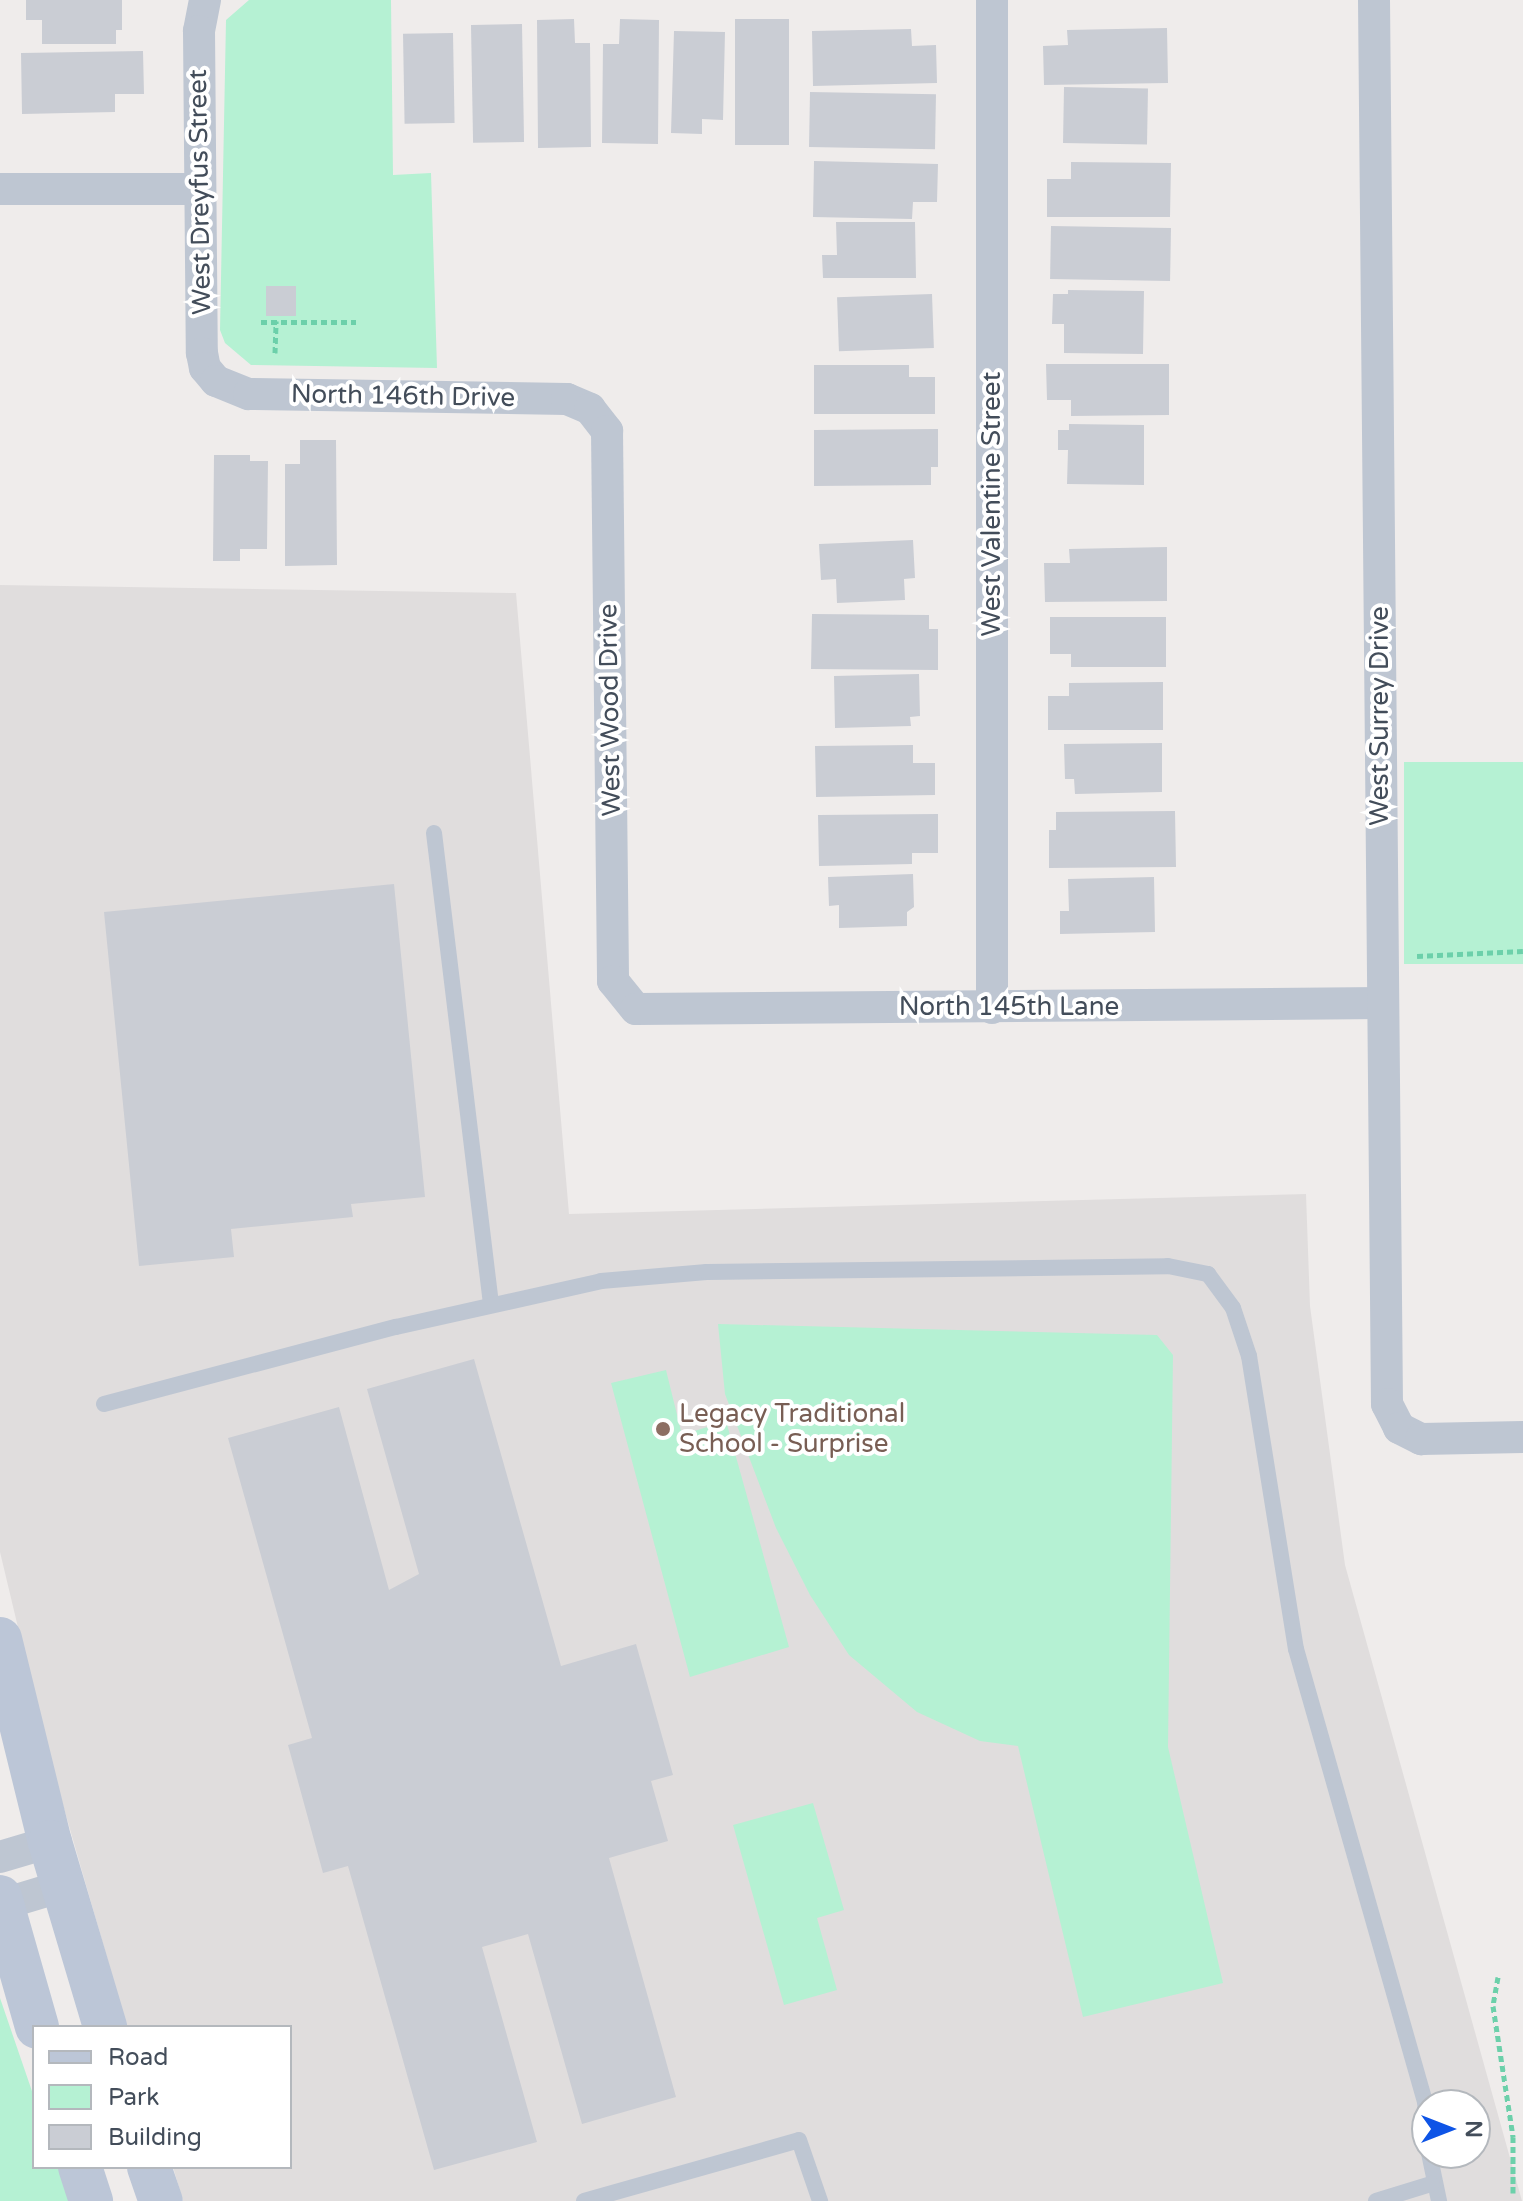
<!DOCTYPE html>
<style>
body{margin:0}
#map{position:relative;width:1523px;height:2201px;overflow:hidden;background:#efeceb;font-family:"Varela Round",sans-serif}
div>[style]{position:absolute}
.education>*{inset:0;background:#e0dddd}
.green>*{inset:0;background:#b5f1d3;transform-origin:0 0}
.building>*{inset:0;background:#cacdd4;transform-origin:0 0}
.path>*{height:5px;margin-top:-2.5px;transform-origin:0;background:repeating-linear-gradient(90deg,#6cd0aa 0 6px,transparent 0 10px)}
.lane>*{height:16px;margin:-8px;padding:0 8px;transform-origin:8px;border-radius:8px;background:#bec6d2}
.street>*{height:32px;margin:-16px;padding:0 16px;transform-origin:16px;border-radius:16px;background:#bec6d2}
.secondary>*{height:44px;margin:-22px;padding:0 22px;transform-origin:22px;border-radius:22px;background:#bcc6d7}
.dots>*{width:22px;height:22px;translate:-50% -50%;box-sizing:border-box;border:4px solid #fff;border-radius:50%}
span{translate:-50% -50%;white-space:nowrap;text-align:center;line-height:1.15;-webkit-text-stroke:8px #fff;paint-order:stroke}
.street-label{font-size:26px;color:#434d5a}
.education-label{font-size:26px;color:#785e54}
.left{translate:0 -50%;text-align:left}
.legend{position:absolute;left:32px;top:2025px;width:260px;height:144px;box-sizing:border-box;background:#fff;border:2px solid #b4b8bd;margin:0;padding:10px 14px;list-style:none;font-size:24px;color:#434d5a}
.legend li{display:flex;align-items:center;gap:16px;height:40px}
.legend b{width:40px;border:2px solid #b4b8bd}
.north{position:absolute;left:1411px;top:2089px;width:80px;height:80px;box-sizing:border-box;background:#fff;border:2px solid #b4b8bd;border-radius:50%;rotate:90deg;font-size:22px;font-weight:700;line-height:32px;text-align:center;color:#434d5a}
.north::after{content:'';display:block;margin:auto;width:28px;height:36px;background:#0e54e6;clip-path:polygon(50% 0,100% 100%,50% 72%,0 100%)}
</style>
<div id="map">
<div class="education">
<i style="clip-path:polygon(evenodd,0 585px,516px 593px,569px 1214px,1306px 1194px,1310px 1306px,1345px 1565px,1522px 2201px,183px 2201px,173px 2167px,290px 2167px,290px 2027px,127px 2027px,48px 1753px,0 1552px,0 585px,1427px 2105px,1475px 2105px,1475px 2153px,1427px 2153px,1427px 2105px)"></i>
</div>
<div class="green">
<i style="clip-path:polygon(249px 0,391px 0,393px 175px,431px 173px,437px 368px,251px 365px,225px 343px,220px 330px,226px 20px)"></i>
<i style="left:1523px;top:762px;width:202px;height:119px;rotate:90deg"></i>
<i style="clip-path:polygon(718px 1324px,1157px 1335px,1173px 1355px,1168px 1747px,1223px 1983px,1083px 2017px,1018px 1746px,980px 1741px,917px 1712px,849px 1655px,810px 1595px,776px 1528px,725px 1394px)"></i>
<i style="clip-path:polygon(666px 1370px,682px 1435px,726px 1421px,789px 1647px,690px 1677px,611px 1383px)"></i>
<i style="clip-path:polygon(813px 1803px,844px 1910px,817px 1918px,837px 1990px,784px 2005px,733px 1825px)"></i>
<i style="clip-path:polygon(0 1998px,34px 2097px,34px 2167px,58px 2167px,70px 2201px,0 2201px)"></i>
</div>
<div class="building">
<i style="clip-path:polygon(26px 0,122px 0,122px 30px,116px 30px,116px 44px,42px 44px,42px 20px,26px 20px)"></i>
<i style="clip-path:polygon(574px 19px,575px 43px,590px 43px,591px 147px,538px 148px,537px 20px)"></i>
<i style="clip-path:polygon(620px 19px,659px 20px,658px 144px,602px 143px,603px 44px,619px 44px)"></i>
<i style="left:789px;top:19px;width:126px;height:54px;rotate:90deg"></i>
<i style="left:522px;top:24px;width:118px;height:51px;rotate:89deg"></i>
<i style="clip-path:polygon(1167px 28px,1168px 83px,1044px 85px,1043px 46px,1068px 45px,1067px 30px)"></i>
<i style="clip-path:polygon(911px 29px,912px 46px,936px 45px,937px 83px,813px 86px,812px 31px)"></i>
<i style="clip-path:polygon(674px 31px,725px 32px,723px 120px,702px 119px,702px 134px,671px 133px)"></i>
<i style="left:453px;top:33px;width:90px;height:50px;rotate:89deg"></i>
<i style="clip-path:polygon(143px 51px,144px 94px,115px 94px,115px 112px,22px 114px,21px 53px)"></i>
<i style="left:1064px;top:87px;width:84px;height:56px;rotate:1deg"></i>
<i style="left:810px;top:92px;width:126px;height:55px;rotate:1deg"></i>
<i style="clip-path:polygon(814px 161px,938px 164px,937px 202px,913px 202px,912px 219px,813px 217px)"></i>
<i style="clip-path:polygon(1071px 162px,1171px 163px,1170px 217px,1047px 217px,1047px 179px,1071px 179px)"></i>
<i style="clip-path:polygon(836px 222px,915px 222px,916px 278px,823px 278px,822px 255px,837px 255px)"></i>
<i style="left:1051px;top:226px;width:120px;height:53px;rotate:1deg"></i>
<i style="left:266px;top:286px;width:30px;height:30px"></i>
<i style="clip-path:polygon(1068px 290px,1144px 291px,1143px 354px,1064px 353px,1064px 324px,1052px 324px,1053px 294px,1068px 294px)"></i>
<i style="left:932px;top:294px;width:54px;height:95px;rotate:88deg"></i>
<i style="clip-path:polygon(1046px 364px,1169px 364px,1169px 415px,1071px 416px,1071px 400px,1047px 400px)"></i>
<i style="clip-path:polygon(814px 365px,909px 365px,909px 377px,935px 377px,935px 414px,814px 414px)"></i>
<i style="clip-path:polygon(1069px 424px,1144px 425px,1144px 485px,1067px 484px,1068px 450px,1058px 450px,1058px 430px,1069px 430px)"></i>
<i style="clip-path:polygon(938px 429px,938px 467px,931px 467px,931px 485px,814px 486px,814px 430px)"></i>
<i style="clip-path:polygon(300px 440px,336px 440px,337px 565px,285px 566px,285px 464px,300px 464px)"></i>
<i style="clip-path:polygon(214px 455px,250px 455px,250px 461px,268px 461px,267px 549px,240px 549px,240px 561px,213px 561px)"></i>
<i style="clip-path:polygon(913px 540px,915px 578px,904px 579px,905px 600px,837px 603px,836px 579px,821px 580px,819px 544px)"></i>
<i style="clip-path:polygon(1167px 547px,1167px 601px,1045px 602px,1044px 563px,1070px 563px,1069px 549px)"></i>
<i style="clip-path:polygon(812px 614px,929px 615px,929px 629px,938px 629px,938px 670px,811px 669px)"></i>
<i style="clip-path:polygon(1050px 617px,1166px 617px,1166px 667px,1071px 667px,1071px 654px,1050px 654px)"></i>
<i style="clip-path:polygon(919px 674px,920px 716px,910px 717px,911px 726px,835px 728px,834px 676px)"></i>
<i style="clip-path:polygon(1163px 682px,1163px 730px,1048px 730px,1048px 696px,1069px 696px,1069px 683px)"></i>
<i style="clip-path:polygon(1162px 743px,1162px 792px,1075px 794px,1074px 779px,1065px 779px,1064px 744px)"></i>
<i style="clip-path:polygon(913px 745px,913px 763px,935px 763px,935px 795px,816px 797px,815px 746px)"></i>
<i style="clip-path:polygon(1175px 811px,1176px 867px,1049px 868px,1049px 830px,1056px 830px,1056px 812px)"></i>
<i style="clip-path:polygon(938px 814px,938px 853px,912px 853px,912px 864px,819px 866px,818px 815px)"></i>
<i style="clip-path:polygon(913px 874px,914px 907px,907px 912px,907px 926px,839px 928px,839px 905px,829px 906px,828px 877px)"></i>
<i style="clip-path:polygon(1154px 877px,1155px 932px,1060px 934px,1060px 911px,1069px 911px,1068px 879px)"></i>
<i style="clip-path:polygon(394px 884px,425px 1197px,351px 1204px,353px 1217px,231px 1229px,234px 1257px,139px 1266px,104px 912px)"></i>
<i style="clip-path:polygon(474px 1359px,561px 1666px,636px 1644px,673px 1775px,651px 1781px,668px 1841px,609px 1858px,676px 2097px,582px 2124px,528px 1934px,482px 1947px,537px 2142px,434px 2170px,348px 1866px,323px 1873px,288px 1745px,312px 1738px,228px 1438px,339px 1407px,389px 1590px,419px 1574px,367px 1389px)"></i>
</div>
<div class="path">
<i style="left:261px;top:322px;width:95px"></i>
<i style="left:275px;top:353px;width:32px;rotate:-88deg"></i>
<i style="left:1417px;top:956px;width:106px;rotate:-2.7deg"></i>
<i style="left:1498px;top:1977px;width:29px;rotate:100deg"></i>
<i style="left:1493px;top:2006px;width:133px;rotate:81.3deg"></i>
<i style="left:1513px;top:2137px;width:56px;rotate:90deg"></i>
</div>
<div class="lane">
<i style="left:434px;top:833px;width:474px;rotate:83.1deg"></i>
<i style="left:104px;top:1404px;width:302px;rotate:-14.8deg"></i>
<i style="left:396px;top:1327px;width:210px;rotate:-12.6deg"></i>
<i style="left:601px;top:1281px;width:106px;rotate:-4.9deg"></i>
<i style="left:707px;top:1272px;width:461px;rotate:-0.7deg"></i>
<i style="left:1168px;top:1266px;width:41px;rotate:11.3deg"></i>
<i style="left:1208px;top:1274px;width:42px;rotate:53.7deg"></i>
<i style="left:1233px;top:1308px;width:51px;rotate:71.6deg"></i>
<i style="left:1249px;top:1356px;width:297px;rotate:80.9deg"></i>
<i style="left:1296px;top:1649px;width:470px;rotate:74.1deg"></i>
<i style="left:1425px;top:2101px;width:28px;rotate:86deg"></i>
<i style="left:1429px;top:2153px;width:49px;rotate:78.2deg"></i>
<i style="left:584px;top:2201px;width:223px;rotate:-15.8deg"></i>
<i style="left:799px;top:2140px;width:65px;rotate:71deg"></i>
<i style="left:1376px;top:2201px;width:58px;rotate:-17.2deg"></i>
</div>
<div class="street">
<i style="left:205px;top:0;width:32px;rotate:101deg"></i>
<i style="left:199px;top:31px;width:322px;rotate:89.5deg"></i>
<i style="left:202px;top:353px;width:15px;rotate:79deg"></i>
<i style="left:205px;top:368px;width:17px;rotate:50deg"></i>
<i style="left:216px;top:381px;width:35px;rotate:22deg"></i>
<i style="left:249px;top:394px;width:318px;rotate:0.9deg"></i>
<i style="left:567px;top:399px;width:25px;rotate:23deg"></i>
<i style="left:590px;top:409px;width:28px;rotate:52deg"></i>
<i style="left:607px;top:431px;width:550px;rotate:89.37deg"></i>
<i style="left:613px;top:981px;width:36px;rotate:51deg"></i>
<i style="left:636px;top:1009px;width:746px;rotate:-0.46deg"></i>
<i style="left:1374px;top:0;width:1404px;rotate:89.47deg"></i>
<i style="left:1387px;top:1404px;width:27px;rotate:63deg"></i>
<i style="left:1399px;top:1428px;width:25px;rotate:27deg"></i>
<i style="left:1421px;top:1439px;width:102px;rotate:-1.1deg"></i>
<i style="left:0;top:189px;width:200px"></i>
<i style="left:992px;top:1008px;width:1008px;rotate:-90deg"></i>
<i style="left:0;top:1857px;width:52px;rotate:-16.7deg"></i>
<i style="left:0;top:1905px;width:66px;rotate:-16.8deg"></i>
</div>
<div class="secondary">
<i style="left:0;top:1639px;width:209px;rotate:76.2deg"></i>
<i style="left:50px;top:1842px;width:193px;rotate:73.4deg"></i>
<i style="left:0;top:1897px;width:135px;rotate:74.1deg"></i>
<i style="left:80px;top:2167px;width:36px;rotate:72deg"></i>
<i style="left:149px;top:2167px;width:36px;rotate:71deg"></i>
</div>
<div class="dots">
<i style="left:663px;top:1429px;background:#8d6e63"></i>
</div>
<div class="street-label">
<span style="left:200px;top:192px;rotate:-91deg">West Dreyfus Street</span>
<span style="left:403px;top:396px;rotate:1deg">North 146th Drive</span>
<span style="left:992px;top:504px;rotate:-90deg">West Valentine Street</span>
<span style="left:610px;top:710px;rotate:-91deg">West Wood Drive</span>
<span style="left:1380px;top:716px;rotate:-90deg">West Surrey Drive</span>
<span style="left:1009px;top:1007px">North 145th Lane</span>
</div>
<div class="education-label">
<span class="left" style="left:679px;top:1429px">Legacy Traditional<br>School - Surprise</span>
</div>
<ul class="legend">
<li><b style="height:10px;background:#bcc6d7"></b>Road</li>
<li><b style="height:22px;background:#b5f1d3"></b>Park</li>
<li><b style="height:22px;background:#cacdd4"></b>Building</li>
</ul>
<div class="north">N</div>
</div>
